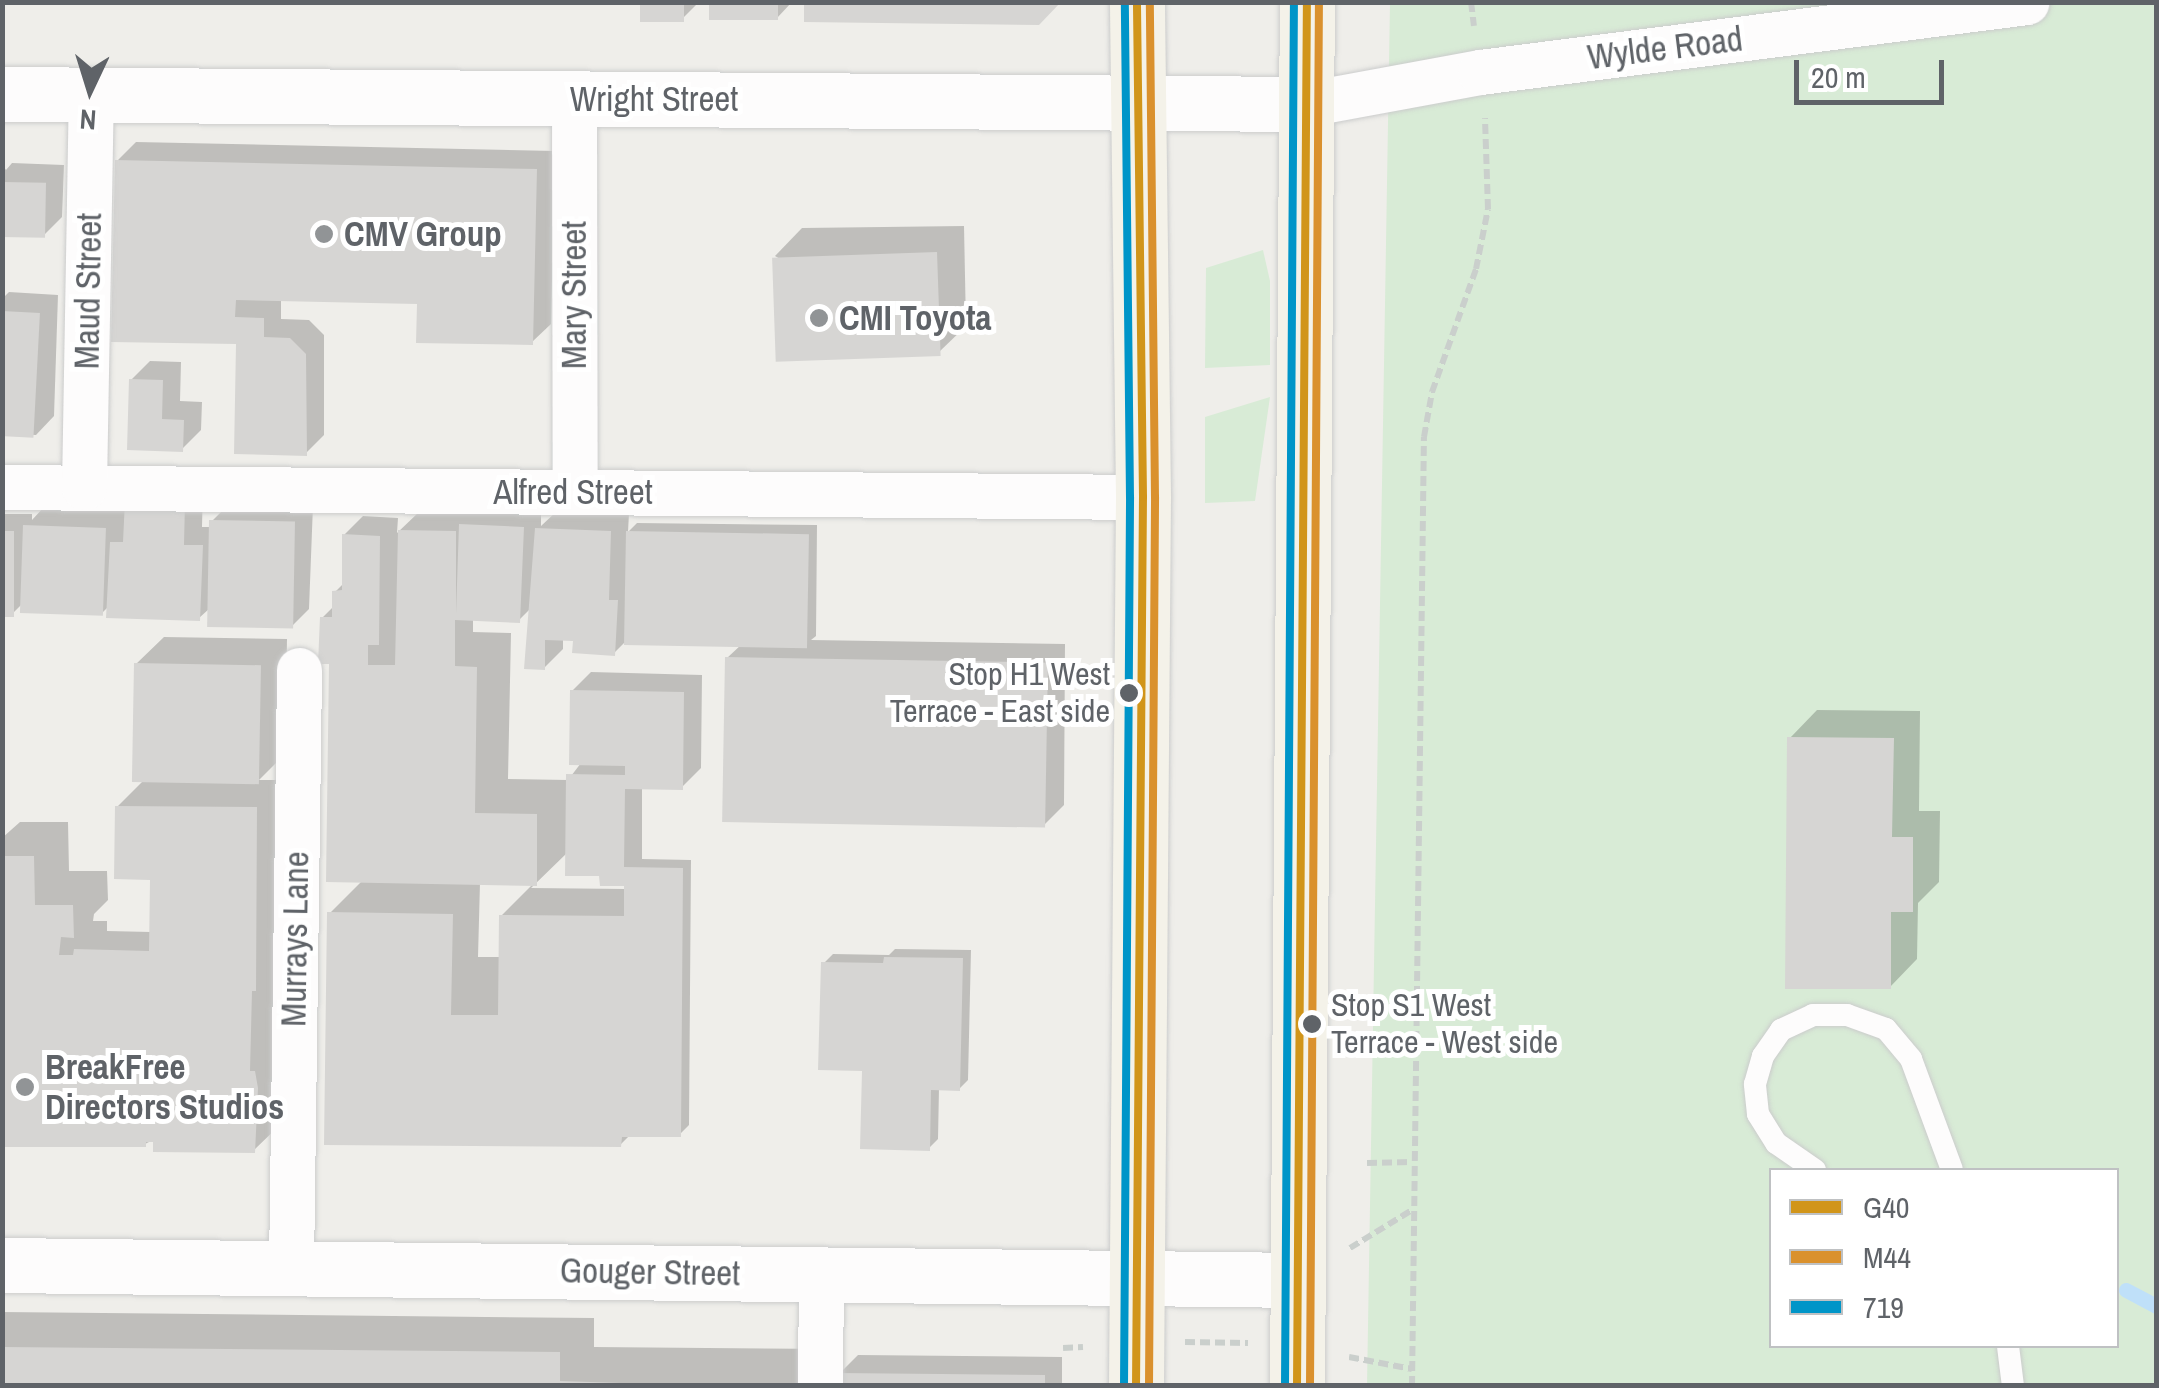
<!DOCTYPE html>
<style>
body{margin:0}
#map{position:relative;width:2159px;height:1388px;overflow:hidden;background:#efeeea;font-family:"Archivo Narrow",sans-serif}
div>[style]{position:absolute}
.green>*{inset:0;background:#d8ebd6}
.shadow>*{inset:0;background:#0003}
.stream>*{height:15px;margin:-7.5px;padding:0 7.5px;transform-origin:7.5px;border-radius:7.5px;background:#bfe0f9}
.building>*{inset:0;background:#d6d5d3;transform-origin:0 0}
.path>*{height:6px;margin-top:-3px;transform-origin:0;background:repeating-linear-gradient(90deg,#cacfcc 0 10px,transparent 0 15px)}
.roads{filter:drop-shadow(0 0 2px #cbcccc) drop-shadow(0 0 2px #cbcccc)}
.service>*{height:22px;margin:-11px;padding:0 11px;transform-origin:11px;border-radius:11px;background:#fdfcfc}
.minor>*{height:45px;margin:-22.5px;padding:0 22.5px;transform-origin:22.5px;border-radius:22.5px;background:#fdfcfc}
.tertiary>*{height:55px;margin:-27.5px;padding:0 27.5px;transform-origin:27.5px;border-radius:27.5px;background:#fdfcfc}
.primary>*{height:55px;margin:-27.5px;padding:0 27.5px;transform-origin:27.5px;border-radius:27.5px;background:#f4f2e9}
.bus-1>*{height:8px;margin:-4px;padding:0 4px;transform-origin:4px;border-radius:4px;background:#d1951a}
.bus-2>*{height:8px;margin:-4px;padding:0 4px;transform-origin:4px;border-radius:4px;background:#da912d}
.bus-3>*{height:8px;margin:-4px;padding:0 4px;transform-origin:4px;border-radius:4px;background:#0095c8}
.dots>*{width:28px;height:28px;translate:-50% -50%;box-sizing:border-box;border:5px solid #fff;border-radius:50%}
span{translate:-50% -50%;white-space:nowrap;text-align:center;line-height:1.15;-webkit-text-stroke:10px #fff;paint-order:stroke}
.bus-label{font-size:32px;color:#5f6368}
.right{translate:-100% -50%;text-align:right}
.left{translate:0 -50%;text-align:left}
.street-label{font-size:35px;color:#5f6368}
.poi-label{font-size:35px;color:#5f6368;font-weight:700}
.frame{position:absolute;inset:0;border:5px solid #5f6368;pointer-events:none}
.legend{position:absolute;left:1769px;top:1168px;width:350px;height:180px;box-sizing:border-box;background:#fff;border:2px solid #bfc1c3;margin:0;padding:12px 18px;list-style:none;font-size:30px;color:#5f6368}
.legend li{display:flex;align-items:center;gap:20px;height:50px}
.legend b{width:50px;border:2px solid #bfc1c3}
.north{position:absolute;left:40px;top:40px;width:100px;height:100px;-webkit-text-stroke:8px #fff;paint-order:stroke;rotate:184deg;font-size:28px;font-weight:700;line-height:40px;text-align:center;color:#5f6368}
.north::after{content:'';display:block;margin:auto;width:35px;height:45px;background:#5f6368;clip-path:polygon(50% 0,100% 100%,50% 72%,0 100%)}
.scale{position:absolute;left:1794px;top:60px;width:150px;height:45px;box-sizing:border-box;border:5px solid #5f6368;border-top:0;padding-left:12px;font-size:30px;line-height:35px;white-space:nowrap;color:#5f6368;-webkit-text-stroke:8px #fff;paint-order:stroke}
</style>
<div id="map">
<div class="green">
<i style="clip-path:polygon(evenodd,1390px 3px,2156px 3px,2156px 1385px,1367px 1386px,1390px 3px,1772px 1170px,2116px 1170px,2116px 1346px,1772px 1346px,1772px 1170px)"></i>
<i style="clip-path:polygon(1263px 250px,1270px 281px,1270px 365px,1205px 368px,1206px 268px)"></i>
<i style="clip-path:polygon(1270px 397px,1255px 501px,1205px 503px,1205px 417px)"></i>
</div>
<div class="shadow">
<i style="clip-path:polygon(643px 2px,699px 2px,682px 19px)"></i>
<i style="clip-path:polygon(712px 2px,792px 2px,777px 18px)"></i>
<i style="clip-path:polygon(136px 142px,555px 151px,551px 324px,532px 342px,419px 302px,281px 298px,281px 319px,309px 320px,324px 335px,324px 435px,306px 453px,239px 342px,117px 161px)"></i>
<i style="clip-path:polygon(12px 163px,64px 165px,62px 217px,43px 236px,2px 234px,2px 164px,6px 170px)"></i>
<i style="clip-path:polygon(964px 226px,966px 326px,938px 353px,775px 256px,802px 228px)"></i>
<i style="clip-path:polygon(9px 292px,58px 295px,54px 416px,36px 435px,2px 434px,2px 299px)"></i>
<i style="clip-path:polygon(150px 361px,181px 362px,180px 401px,202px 402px,201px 430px,182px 449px,131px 380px)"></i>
<i style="clip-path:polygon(203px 485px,202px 527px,212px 527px,212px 521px,231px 502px,313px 505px,309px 609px,290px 628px,209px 609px,199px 618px,109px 606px,101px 614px,22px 604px,12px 614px,2px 614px,2px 514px,32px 514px,32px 520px,44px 507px,127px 511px)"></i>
<i style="clip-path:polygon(evenodd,541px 509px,541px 526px,557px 511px,629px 513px,628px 532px,637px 523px,817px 525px,816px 636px,811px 640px,1065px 644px,1064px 805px,1045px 824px,727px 658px,742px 644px,624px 643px,614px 653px,563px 638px,563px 649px,544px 668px,531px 608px,519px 620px,473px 618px,473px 632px,511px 633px,508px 779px,568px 780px,581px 763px,572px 691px,591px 672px,702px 675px,701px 768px,682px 787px,642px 787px,642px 859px,691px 860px,689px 1125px,680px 1134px,631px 1134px,620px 1145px,327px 1143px,330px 913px,362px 881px,322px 618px,335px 605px,335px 592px,345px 582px,344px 535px,363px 516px,398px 518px,397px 533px,419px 512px,541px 509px,568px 852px,626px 883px,626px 889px,531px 888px,568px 852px,541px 509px,480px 883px,533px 884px,501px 916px,501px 957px,478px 957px,480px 883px)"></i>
<i style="clip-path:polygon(164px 637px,287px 639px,285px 754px,259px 780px,284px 780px,282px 1123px,254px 1150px,155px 1139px,145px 1144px,2px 1144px,2px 838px,20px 822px,68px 822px,69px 871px,107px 871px,108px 900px,94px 914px,93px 921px,107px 921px,107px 931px,151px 932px,152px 878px,117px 807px,144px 780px,136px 664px)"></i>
<i style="clip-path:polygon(1817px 710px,1920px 711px,1919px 811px,1940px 811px,1939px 882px,1918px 903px,1917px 959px,1890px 987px,1790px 738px)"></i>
<i style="clip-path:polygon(895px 949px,971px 950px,968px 1080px,959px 1089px,939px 1088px,938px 1139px,929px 1148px,864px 1069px,824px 963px,833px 954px,889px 955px)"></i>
<i style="clip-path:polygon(2px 1312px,594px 1318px,594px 1347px,837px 1349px,838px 1375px,858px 1355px,1062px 1357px,1062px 1386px,2px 1386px)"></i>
</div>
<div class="stream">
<i style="left:2126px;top:1290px;width:34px;rotate:28deg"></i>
</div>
<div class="building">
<i style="left:640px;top:2px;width:44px;height:20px"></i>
<i style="left:709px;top:2px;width:69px;height:18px"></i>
<i style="clip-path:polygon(804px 2px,1061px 2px,1039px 25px,804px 22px)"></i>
<i style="clip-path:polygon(115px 160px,537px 169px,533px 345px,416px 343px,417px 304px,236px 300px,235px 317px,264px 318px,264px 337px,290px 338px,306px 354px,307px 456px,234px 454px,236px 344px,111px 342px)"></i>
<i style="left:2px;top:182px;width:44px;height:55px;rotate:1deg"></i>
<i style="left:937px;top:252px;width:104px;height:165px;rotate:88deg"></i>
<i style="left:2px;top:311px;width:38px;height:125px;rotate:3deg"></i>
<i style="clip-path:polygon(129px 379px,163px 380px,162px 419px,184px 420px,183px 452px,127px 450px)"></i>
<i style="clip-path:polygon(125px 500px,185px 503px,184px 545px,203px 545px,200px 621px,106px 618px,110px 542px,123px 542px)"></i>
<i style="left:209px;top:520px;width:86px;height:107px;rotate:1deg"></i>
<i style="clip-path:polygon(459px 524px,524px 527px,520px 623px,455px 620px,455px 666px,477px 667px,475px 813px,537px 814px,537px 886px,326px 882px,329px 664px,318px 664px,320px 617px,332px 617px,332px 591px,342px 590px,342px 534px,380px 536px,379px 645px,368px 645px,368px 665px,395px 665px,398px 530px,456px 531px,456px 614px)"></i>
<i style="left:23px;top:525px;width:83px;height:88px;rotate:2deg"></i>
<i style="clip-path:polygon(535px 528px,611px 531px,609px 600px,618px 600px,615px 656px,572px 653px,573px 641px,545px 640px,545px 670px,524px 669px)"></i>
<i style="left:2px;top:531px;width:12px;height:86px"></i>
<i style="left:626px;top:531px;width:183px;height:114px;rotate:1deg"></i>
<i style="left:725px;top:657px;width:323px;height:165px;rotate:1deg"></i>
<i style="left:134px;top:663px;width:127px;height:119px;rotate:1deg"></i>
<i style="clip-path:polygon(570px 690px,684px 692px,683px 790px,625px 789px,624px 867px,683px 868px,681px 1137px,622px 1137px,621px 1147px,324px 1145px,327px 912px,453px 914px,451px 1015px,498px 1015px,499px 915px,624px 916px,624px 886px,600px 886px,599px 876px,565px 876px,566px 774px,625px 775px,625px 766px,569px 765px)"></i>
<i style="clip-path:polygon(1787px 737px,1894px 738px,1892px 837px,1913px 837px,1913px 912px,1891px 912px,1891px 989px,1785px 989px)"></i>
<i style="clip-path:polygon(evenodd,115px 806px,257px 807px,256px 991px,252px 991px,250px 1071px,255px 1071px,258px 1088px,255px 1153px,153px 1152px,153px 1142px,146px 1142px,146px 1147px,2px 1147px,2px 856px,34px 856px,35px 905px,73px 905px,74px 938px,61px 937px,59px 955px,73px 955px,74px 949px,149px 951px,150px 880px,114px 879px,115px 806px,60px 1096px,73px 1096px,73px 1116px,60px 1116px,60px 1096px)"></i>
<i style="clip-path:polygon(884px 957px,963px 958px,960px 1091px,931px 1090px,930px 1151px,860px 1149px,862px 1071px,818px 1070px,821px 962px,883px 963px)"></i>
<i style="clip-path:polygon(2px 1347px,560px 1352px,560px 1381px,712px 1386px,2px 1386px)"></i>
<i style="clip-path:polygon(837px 1373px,1045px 1375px,1045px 1386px,837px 1386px)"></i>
</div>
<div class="path">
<i style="left:1471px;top:2px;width:24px;rotate:83deg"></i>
<i style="left:1367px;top:1163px;width:45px;rotate:-1.3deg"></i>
<i style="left:1350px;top:1248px;width:73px;rotate:-31.5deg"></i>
<i style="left:1185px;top:1342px;width:63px;rotate:0.9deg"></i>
<i style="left:1063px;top:1348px;width:20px;rotate:-3deg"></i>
<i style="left:1349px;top:1357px;width:64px;rotate:10.8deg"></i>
<i style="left:1412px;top:1386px;width:949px;rotate:-89.28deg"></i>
<i style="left:1424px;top:437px;width:46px;rotate:-79.9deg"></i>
<i style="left:1432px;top:392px;width:131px;rotate:-70.3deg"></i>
<i style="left:1476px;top:269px;width:61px;rotate:-78.7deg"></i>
<i style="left:1488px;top:209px;width:91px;rotate:-91.9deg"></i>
</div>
<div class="roads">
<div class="service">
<i style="left:1815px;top:1170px;width:47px;rotate:-145.3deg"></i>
<i style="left:1776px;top:1143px;width:34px;rotate:-122deg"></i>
<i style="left:1758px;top:1114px;width:30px;rotate:-96deg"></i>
<i style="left:1755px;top:1084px;width:29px;rotate:-74deg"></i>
<i style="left:1763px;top:1056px;width:32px;rotate:-55deg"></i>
<i style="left:1781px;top:1030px;width:35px;rotate:-25deg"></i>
<i style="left:1813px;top:1015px;width:34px"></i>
<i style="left:1847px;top:1015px;width:41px;rotate:19.7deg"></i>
<i style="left:1886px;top:1029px;width:39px;rotate:50deg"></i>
<i style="left:1911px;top:1059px;width:118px;rotate:69.7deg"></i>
<i style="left:2008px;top:1346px;width:40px;rotate:82.9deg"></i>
</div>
<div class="minor">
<i style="left:574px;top:98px;width:394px;rotate:89.9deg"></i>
<i style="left:1306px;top:104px;width:177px;rotate:-10.4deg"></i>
<i style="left:1480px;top:72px;width:551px;rotate:-7.29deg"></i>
<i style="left:2px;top:487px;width:1141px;rotate:0.5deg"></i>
<i style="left:84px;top:487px;width:392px;rotate:-89deg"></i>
<i style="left:291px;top:1268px;width:598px;rotate:-89.23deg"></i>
<i style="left:820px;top:1386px;width:111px;rotate:-89.5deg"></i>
</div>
<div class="tertiary">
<i style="left:2px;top:94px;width:1304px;rotate:0.44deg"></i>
<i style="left:2px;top:1265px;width:1296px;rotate:0.66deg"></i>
</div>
<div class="primary">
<i style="left:1136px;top:1386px;width:889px;rotate:-89.55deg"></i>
<i style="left:1143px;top:497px;width:495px;rotate:-90.7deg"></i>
<i style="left:1297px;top:1386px;width:1384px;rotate:-89.59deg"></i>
</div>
</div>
<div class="bus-1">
<i style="left:1136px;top:1386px;width:889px;rotate:-89.55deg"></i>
<i style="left:1143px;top:497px;width:495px;rotate:-90.7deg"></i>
<i style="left:1297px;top:1386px;width:1384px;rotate:-89.59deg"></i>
</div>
<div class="bus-2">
<i style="left:1149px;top:1386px;width:889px;rotate:-89.61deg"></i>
<i style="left:1155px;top:497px;width:495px;rotate:-90.6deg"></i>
<i style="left:1310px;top:1386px;width:1384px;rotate:-89.63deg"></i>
</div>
<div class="bus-3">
<i style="left:1124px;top:1386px;width:889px;rotate:-89.61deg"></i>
<i style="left:1130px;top:497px;width:495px;rotate:-90.6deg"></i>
<i style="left:1285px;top:1386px;width:1384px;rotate:-89.63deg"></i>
</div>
<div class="dots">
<i style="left:324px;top:234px;background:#919496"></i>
<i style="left:819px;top:318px;background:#919496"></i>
<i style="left:1129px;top:693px;background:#5f6368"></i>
<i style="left:1312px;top:1024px;background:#5f6368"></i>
<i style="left:25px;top:1087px;background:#919496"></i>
</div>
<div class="bus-label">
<span class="right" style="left:1110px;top:693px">Stop H1 West<br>Terrace - East side</span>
<span class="left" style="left:1331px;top:1024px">Stop S1 West<br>Terrace - West side</span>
</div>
<div class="street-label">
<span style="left:1665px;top:48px;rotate:-7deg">Wylde Road</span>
<span style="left:654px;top:99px">Wright Street</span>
<span style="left:88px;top:291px;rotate:-89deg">Maud Street</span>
<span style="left:574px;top:295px;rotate:-90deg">Mary Street</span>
<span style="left:573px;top:492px">Alfred Street</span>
<span style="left:295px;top:939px;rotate:-89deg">Murrays Lane</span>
<span style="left:650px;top:1272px;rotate:1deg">Gouger Street</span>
</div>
<div class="poi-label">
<span class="left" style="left:344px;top:234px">CMV Group</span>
<span class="left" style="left:839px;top:318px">CMI Toyota</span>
<span class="left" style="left:45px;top:1087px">BreakFree<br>Directors Studios</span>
</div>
<div class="frame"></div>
<ul class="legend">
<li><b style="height:12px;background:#d1951a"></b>G40</li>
<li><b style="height:12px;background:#da912d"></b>M44</li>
<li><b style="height:12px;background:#0095c8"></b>719</li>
</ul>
<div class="north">N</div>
<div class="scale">20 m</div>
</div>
